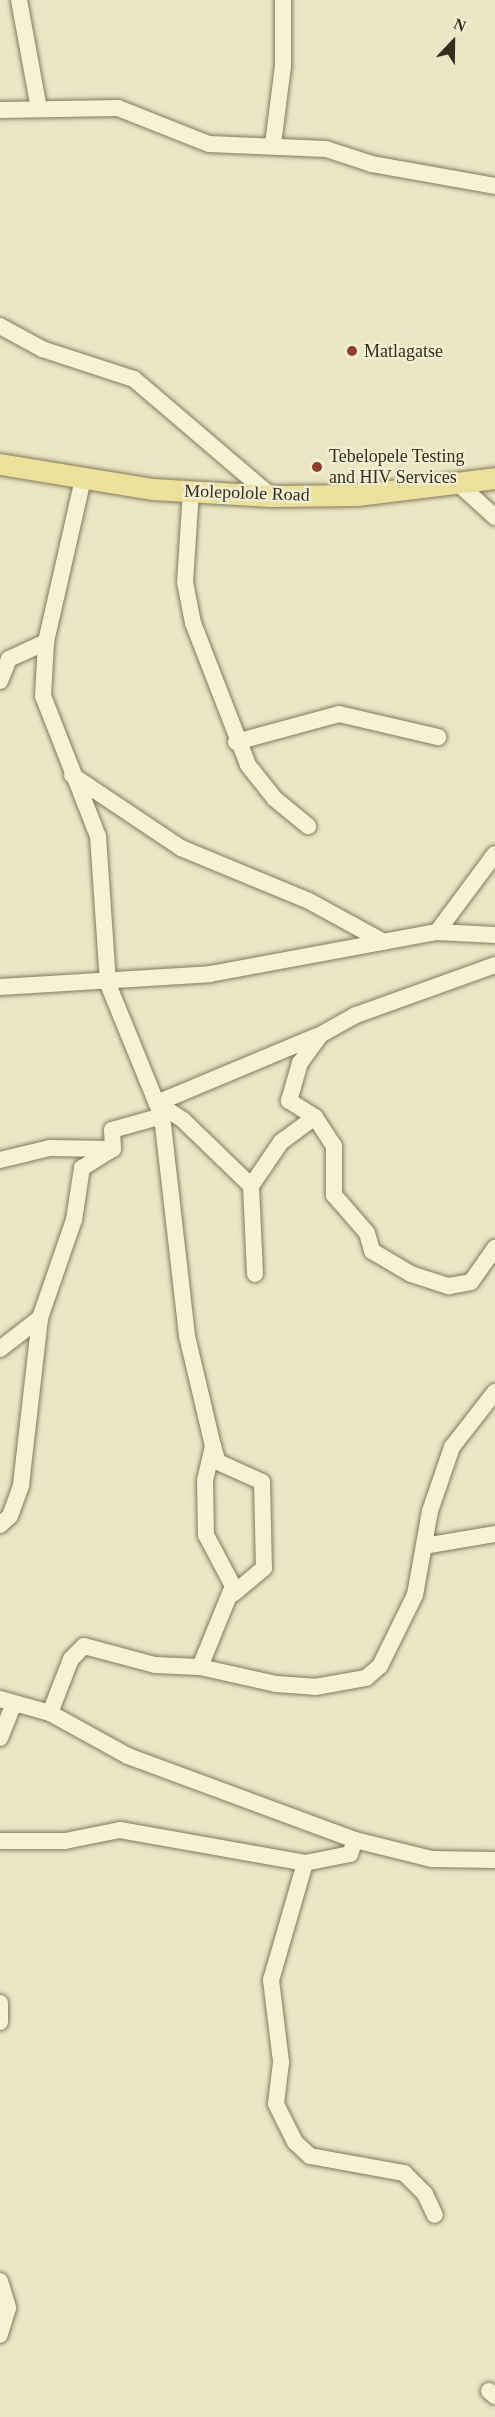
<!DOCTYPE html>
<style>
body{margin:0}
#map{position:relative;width:495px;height:2417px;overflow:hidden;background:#ebe6c3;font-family:Georgia,serif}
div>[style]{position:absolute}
.roads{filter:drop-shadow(0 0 2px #84785b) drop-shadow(0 0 2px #84785b)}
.minor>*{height:16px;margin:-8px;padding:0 8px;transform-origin:8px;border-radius:8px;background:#f6f2d6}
.major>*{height:21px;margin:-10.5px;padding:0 10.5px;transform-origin:10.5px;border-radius:10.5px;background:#ece09d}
.dots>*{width:16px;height:16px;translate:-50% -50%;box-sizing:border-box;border:3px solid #f3efd2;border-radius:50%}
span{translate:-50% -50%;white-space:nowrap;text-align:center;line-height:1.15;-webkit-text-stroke:4.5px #f3efd2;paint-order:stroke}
.poi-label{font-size:18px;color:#352d1e}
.left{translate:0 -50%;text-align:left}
.street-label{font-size:18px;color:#352d1e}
.north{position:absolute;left:423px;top:12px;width:60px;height:60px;-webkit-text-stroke:4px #f3efd2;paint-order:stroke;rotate:22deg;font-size:16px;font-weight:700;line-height:24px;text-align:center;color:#352d1e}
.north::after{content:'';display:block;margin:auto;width:21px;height:27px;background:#352d1e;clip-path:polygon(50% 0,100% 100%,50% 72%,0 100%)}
</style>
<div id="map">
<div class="roads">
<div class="minor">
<i style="left:19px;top:0;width:111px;rotate:79.6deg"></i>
<i style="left:0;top:110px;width:118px;rotate:-1deg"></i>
<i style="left:118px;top:108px;width:98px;rotate:21.6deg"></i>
<i style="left:209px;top:144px;width:117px;rotate:2.4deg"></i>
<i style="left:326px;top:149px;width:48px;rotate:18.1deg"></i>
<i style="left:372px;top:164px;width:125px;rotate:10.1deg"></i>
<i style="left:273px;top:144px;width:79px;rotate:-82.7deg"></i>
<i style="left:283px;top:66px;width:66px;rotate:-90deg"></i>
<i style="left:0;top:326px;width:48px;rotate:28.7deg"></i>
<i style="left:42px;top:349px;width:97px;rotate:18.1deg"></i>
<i style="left:134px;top:379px;width:180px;rotate:40.5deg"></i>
<i style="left:83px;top:479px;width:167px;rotate:102.8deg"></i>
<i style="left:46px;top:642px;width:54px;rotate:93.2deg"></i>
<i style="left:43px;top:696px;width:150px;rotate:68.6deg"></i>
<i style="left:98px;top:836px;width:148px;rotate:86.1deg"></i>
<i style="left:108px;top:984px;width:143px;rotate:67.8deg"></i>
<i style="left:162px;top:1116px;width:221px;rotate:83.5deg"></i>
<i style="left:187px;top:1336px;width:113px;rotate:76.7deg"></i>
<i style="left:213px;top:1446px;width:35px;rotate:103deg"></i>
<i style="left:205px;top:1480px;width:55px;rotate:89deg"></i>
<i style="left:206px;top:1535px;width:58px;rotate:62.1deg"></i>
<i style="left:233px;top:1586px;width:87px;rotate:112.2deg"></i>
<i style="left:461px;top:486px;width:46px;rotate:42.4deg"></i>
<i style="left:191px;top:490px;width:92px;rotate:93.7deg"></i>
<i style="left:185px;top:582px;width:42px;rotate:79deg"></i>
<i style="left:193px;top:623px;width:152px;rotate:68.8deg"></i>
<i style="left:248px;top:765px;width:43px;rotate:51.5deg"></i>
<i style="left:275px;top:799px;width:43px;rotate:39.3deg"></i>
<i style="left:0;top:681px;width:24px;rotate:-68deg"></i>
<i style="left:9px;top:659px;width:41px;rotate:-24.7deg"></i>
<i style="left:236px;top:742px;width:107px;rotate:-15.2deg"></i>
<i style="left:339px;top:714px;width:102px;rotate:13.1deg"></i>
<i style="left:72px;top:775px;width:131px;rotate:33.8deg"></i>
<i style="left:181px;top:848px;width:139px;rotate:22.5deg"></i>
<i style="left:309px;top:901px;width:85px;rotate:28.7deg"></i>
<i style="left:437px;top:932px;width:97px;rotate:-53.4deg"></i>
<i style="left:0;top:987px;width:210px;rotate:-3.5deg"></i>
<i style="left:210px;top:974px;width:231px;rotate:-10.5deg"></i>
<i style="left:437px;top:932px;width:58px;rotate:3deg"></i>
<i style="left:157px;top:1103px;width:173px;rotate:-22.7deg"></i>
<i style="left:315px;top:1117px;width:35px;rotate:57deg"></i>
<i style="left:334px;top:1146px;width:49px;rotate:90deg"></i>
<i style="left:334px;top:1195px;width:50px;rotate:49deg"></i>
<i style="left:367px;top:1233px;width:19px;rotate:74deg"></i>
<i style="left:372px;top:1251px;width:45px;rotate:30.5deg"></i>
<i style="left:411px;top:1274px;width:40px;rotate:18deg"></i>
<i style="left:449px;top:1286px;width:22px;rotate:-10deg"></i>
<i style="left:471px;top:1282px;width:42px;rotate:-54.8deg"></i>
<i style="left:0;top:1160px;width:51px;rotate:-13.5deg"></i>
<i style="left:50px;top:1148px;width:63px;rotate:0.9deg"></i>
<i style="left:113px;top:1149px;width:19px;rotate:-93deg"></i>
<i style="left:112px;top:1130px;width:52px;rotate:-15.6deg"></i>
<i style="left:162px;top:1116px;width:14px;rotate:-111deg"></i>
<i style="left:157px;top:1103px;width:31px;rotate:33deg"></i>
<i style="left:183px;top:1120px;width:95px;rotate:44.1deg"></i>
<i style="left:251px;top:1186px;width:88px;rotate:87.4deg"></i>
<i style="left:251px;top:1186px;width:53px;rotate:-55.7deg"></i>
<i style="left:281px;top:1142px;width:42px;rotate:-36.3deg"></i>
<i style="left:315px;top:1117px;width:31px;rotate:-148deg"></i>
<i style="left:289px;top:1101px;width:40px;rotate:-74deg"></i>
<i style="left:300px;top:1063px;width:34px;rotate:-54deg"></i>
<i style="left:320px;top:1035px;width:41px;rotate:-29.1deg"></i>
<i style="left:356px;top:1015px;width:148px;rotate:-19.8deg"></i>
<i style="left:0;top:1349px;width:51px;rotate:-37.8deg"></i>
<i style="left:213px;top:1446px;width:17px;rotate:73deg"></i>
<i style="left:218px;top:1462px;width:48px;rotate:24.4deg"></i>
<i style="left:262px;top:1482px;width:86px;rotate:88.7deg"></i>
<i style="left:264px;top:1568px;width:40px;rotate:140deg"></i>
<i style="left:0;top:1525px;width:13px;rotate:-42deg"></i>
<i style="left:10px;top:1516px;width:33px;rotate:-70deg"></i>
<i style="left:21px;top:1485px;width:168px;rotate:-83.5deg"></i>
<i style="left:40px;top:1318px;width:104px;rotate:-70.9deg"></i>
<i style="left:74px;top:1220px;width:53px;rotate:-81.3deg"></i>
<i style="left:82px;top:1168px;width:36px;rotate:-32deg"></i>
<i style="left:424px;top:1546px;width:72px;rotate:-9.6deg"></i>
<i style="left:0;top:1699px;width:52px;rotate:15.6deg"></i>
<i style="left:50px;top:1713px;width:89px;rotate:28.9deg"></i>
<i style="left:128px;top:1756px;width:242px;rotate:20.3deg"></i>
<i style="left:355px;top:1840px;width:79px;rotate:13.9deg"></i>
<i style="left:432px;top:1859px;width:63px;rotate:0.9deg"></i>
<i style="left:50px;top:1713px;width:58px;rotate:-68.7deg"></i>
<i style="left:71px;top:1659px;width:18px;rotate:-45deg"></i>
<i style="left:84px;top:1646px;width:73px;rotate:15deg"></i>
<i style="left:155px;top:1665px;width:45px;rotate:2.5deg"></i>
<i style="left:200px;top:1667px;width:78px;rotate:12.6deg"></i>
<i style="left:276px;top:1684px;width:39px;rotate:4deg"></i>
<i style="left:315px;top:1687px;width:52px;rotate:-10deg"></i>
<i style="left:366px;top:1678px;width:18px;rotate:-41deg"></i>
<i style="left:380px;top:1666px;width:79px;rotate:-63.8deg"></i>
<i style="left:415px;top:1595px;width:85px;rotate:-79.9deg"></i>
<i style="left:430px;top:1511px;width:68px;rotate:-71deg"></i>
<i style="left:452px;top:1447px;width:70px;rotate:-52deg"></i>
<i style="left:0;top:1738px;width:35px;rotate:-68deg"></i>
<i style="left:0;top:1841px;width:65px"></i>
<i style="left:65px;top:1841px;width:56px;rotate:-11.3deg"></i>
<i style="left:120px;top:1830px;width:188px;rotate:10.1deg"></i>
<i style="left:305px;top:1863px;width:46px;rotate:-11.3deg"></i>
<i style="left:350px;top:1854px;width:15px;rotate:-70deg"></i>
<i style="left:305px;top:1863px;width:122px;rotate:106.2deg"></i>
<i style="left:271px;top:1980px;width:83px;rotate:83deg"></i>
<i style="left:281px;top:2062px;width:42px;rotate:96.8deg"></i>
<i style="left:276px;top:2104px;width:42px;rotate:63.4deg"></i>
<i style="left:295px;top:2142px;width:21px;rotate:43deg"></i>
<i style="left:310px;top:2156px;width:96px;rotate:10.3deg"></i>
<i style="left:404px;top:2173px;width:30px;rotate:45deg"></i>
<i style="left:425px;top:2194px;width:23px;rotate:65deg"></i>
<i style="left:0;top:2003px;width:19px;rotate:90deg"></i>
<i style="left:0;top:2281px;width:28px;rotate:73deg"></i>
<i style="left:8px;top:2308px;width:28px;rotate:107deg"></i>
<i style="left:489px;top:2391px;width:8px;rotate:40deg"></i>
</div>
<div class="major">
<i style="left:0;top:464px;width:155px;rotate:9.3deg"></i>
<i style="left:153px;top:489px;width:118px;rotate:3.4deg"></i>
<i style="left:271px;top:496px;width:86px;rotate:-0.7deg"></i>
<i style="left:357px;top:495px;width:139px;rotate:-7deg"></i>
</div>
</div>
<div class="dots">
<i style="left:352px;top:351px;background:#8f3e2f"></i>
<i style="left:317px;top:467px;background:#8f3e2f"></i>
</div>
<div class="poi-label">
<span class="left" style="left:364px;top:351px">Matlagatse</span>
<span class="left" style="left:329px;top:467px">Tebelopele Testing<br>and HIV Services</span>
</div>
<div class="street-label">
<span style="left:247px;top:493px;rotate:2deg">Molepolole Road</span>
</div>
<div class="north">N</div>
</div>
